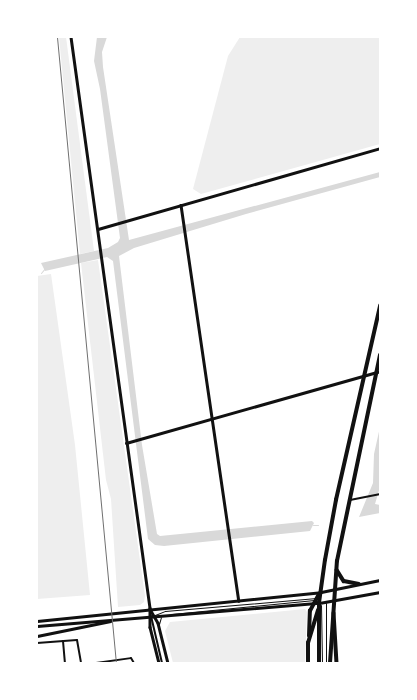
<!DOCTYPE html>
<style>
body{margin:0}
#map{position:relative;width:417px;height:700px;overflow:hidden;background:#fff;font-family:"Playfair Display",serif}
div>[style]{position:absolute}
.green>*{inset:0;background:#eee}
.water>*{inset:0;background:#d9d9d9}
.stream>*{height:1px;margin:-0.5px;padding:0 0.5px;transform-origin:0.5px;border-radius:0.5px;background:#d9d9d9}
.service>*{height:1px;margin:-0.5px;padding:0 0.5px;transform-origin:0.5px;border-radius:0.5px;background:#111}
.minor>*{height:2px;margin:-1px;padding:0 1px;transform-origin:1px;border-radius:1px;background:#111}
.tertiary>*{height:2.5px;margin:-1.25px;padding:0 1.25px;transform-origin:1.25px;border-radius:1.25px;background:#111}
.secondary>*{height:3px;margin:-1.5px;padding:0 1.5px;transform-origin:1.5px;border-radius:1.5px;background:#111}
.primary>*{height:3.5px;margin:-1.75px;padding:0 1.75px;transform-origin:1.75px;border-radius:1.75px;background:#111}
.rail>*{height:1px;margin:-0.5px;padding:0 0.5px;transform-origin:0.5px;border-radius:0.5px;background:#707070}
span{translate:-50% -50%;white-space:nowrap;text-align:center;line-height:1.15;-webkit-text-stroke:4px #fff;paint-order:stroke}
.frame{position:absolute;inset:0;border:38px solid #fff;pointer-events:none}
</style>
<div id="map">
<div class="green">
<i style="clip-path:polygon(59px 37px,66px 37px,94px 251px,80px 254px)"></i>
<i style="clip-path:polygon(240px 37px,380px 37px,380px 144px,201px 194px,193px 189px,228px 56px)"></i>
<i style="clip-path:polygon(98px 260px,145px 596px,144px 602px,140px 605px,118px 607px,111px 499px,106px 480px,81px 263px)"></i>
<i style="clip-path:polygon(51px 274px,75px 445px,90px 595px,37px 599px,37px 276px)"></i>
<i style="clip-path:polygon(305px 609px,307px 612px,305px 663px,173px 663px,165px 631px,170px 622px)"></i>
</div>
<div class="water">
<i style="clip-path:polygon(97px 37px,107px 37px,102px 52px,103px 67px,129px 240px,380px 172px,380px 177px,246px 214px,134px 248px,119px 256px,142px 445px,157px 534px,160px 536px,312px 521px,314px 523px,310px 531px,164px 546px,155px 545px,148px 539px,113px 261px,107px 257px,45px 271px,41px 263px,108px 248px,118px 242px,120px 238px,100px 89px,94px 61px)"></i>
<i style="clip-path:polygon(380px 427px,380px 487px,375px 504px,380px 505px,380px 513px,359px 517px,373px 483px,374px 454px)"></i>
</div>
<div class="stream">
<i style="left:41px;top:273px;width:6px;rotate:-51deg"></i>
<i style="left:313px;top:525px;width:5px"></i>
</div>
<div class="service">
<i style="left:326px;top:603px;width:60px;rotate:90deg"></i>
<i style="left:321px;top:605px;width:58px;rotate:89deg"></i>
<i style="left:172px;top:614px;width:143px;rotate:-5.6deg"></i>
<i style="left:155px;top:615px;width:11px;rotate:-22deg"></i>
<i style="left:165px;top:611px;width:152px;rotate:-4.9deg"></i>
<i style="left:159px;top:624px;width:7px;rotate:-74deg"></i>
</div>
<div class="minor">
<i style="left:350px;top:500px;width:31px;rotate:-11deg"></i>
<i style="left:151px;top:616px;width:48px;rotate:76.8deg"></i>
<i style="left:63px;top:641px;width:22px;rotate:85deg"></i>
<i style="left:37px;top:643px;width:40px;rotate:-4.3deg"></i>
<i style="left:77px;top:640px;width:22px;rotate:80deg"></i>
<i style="left:96px;top:663px;width:35px;rotate:-8deg"></i>
<i style="left:131px;top:658px;width:6px;rotate:59deg"></i>
</div>
<div class="tertiary">
<i style="left:71px;top:37px;width:576px;rotate:82.12deg"></i>
<i style="left:150px;top:608px;width:19px;rotate:90deg"></i>
<i style="left:150px;top:627px;width:37px;rotate:76deg"></i>
<i style="left:181px;top:205px;width:400px;rotate:81.7deg"></i>
<i style="left:98px;top:229px;width:293px;rotate:-16deg"></i>
<i style="left:126px;top:443px;width:264px;rotate:-15.8deg"></i>
<i style="left:150px;top:609px;width:16px;rotate:60deg"></i>
<i style="left:158px;top:623px;width:41px;rotate:76deg"></i>
</div>
<div class="secondary">
<i style="left:37px;top:621px;width:285px;rotate:-5.8deg"></i>
<i style="left:321px;top:592px;width:60px;rotate:-11.5deg"></i>
<i style="left:37px;top:626px;width:283px;rotate:-4.7deg"></i>
<i style="left:319px;top:603px;width:62px;rotate:-10.2deg"></i>
<i style="left:37px;top:636px;width:75px;rotate:-11.6deg"></i>
</div>
<div class="primary">
<i style="left:337px;top:570px;width:13px;rotate:58deg"></i>
<i style="left:344px;top:581px;width:15px;rotate:11deg"></i>
<i style="left:334px;top:613px;width:50px;rotate:86.6deg"></i>
<i style="left:309px;top:636px;width:25px;rotate:-88deg"></i>
<i style="left:310px;top:611px;width:19px;rotate:-62deg"></i>
<i style="left:308px;top:663px;width:20px;rotate:-90deg"></i>
<i style="left:308px;top:643px;width:34px;rotate:-73deg"></i>
<i style="left:319px;top:663px;width:60px;rotate:-90deg"></i>
<i style="left:319px;top:603px;width:43px;rotate:-82.1deg"></i>
<i style="left:325px;top:560px;width:61px;rotate:-79.6deg"></i>
<i style="left:336px;top:500px;width:199px;rotate:-77.2deg"></i>
<i style="left:330px;top:663px;width:102px;rotate:-86.1deg"></i>
<i style="left:337px;top:561px;width:210px;rotate:-78.2deg"></i>
</div>
<div class="rail">
<i style="left:57px;top:37px;width:629px;rotate:84.62deg"></i>
</div>
<div class="frame"></div>
</div>
